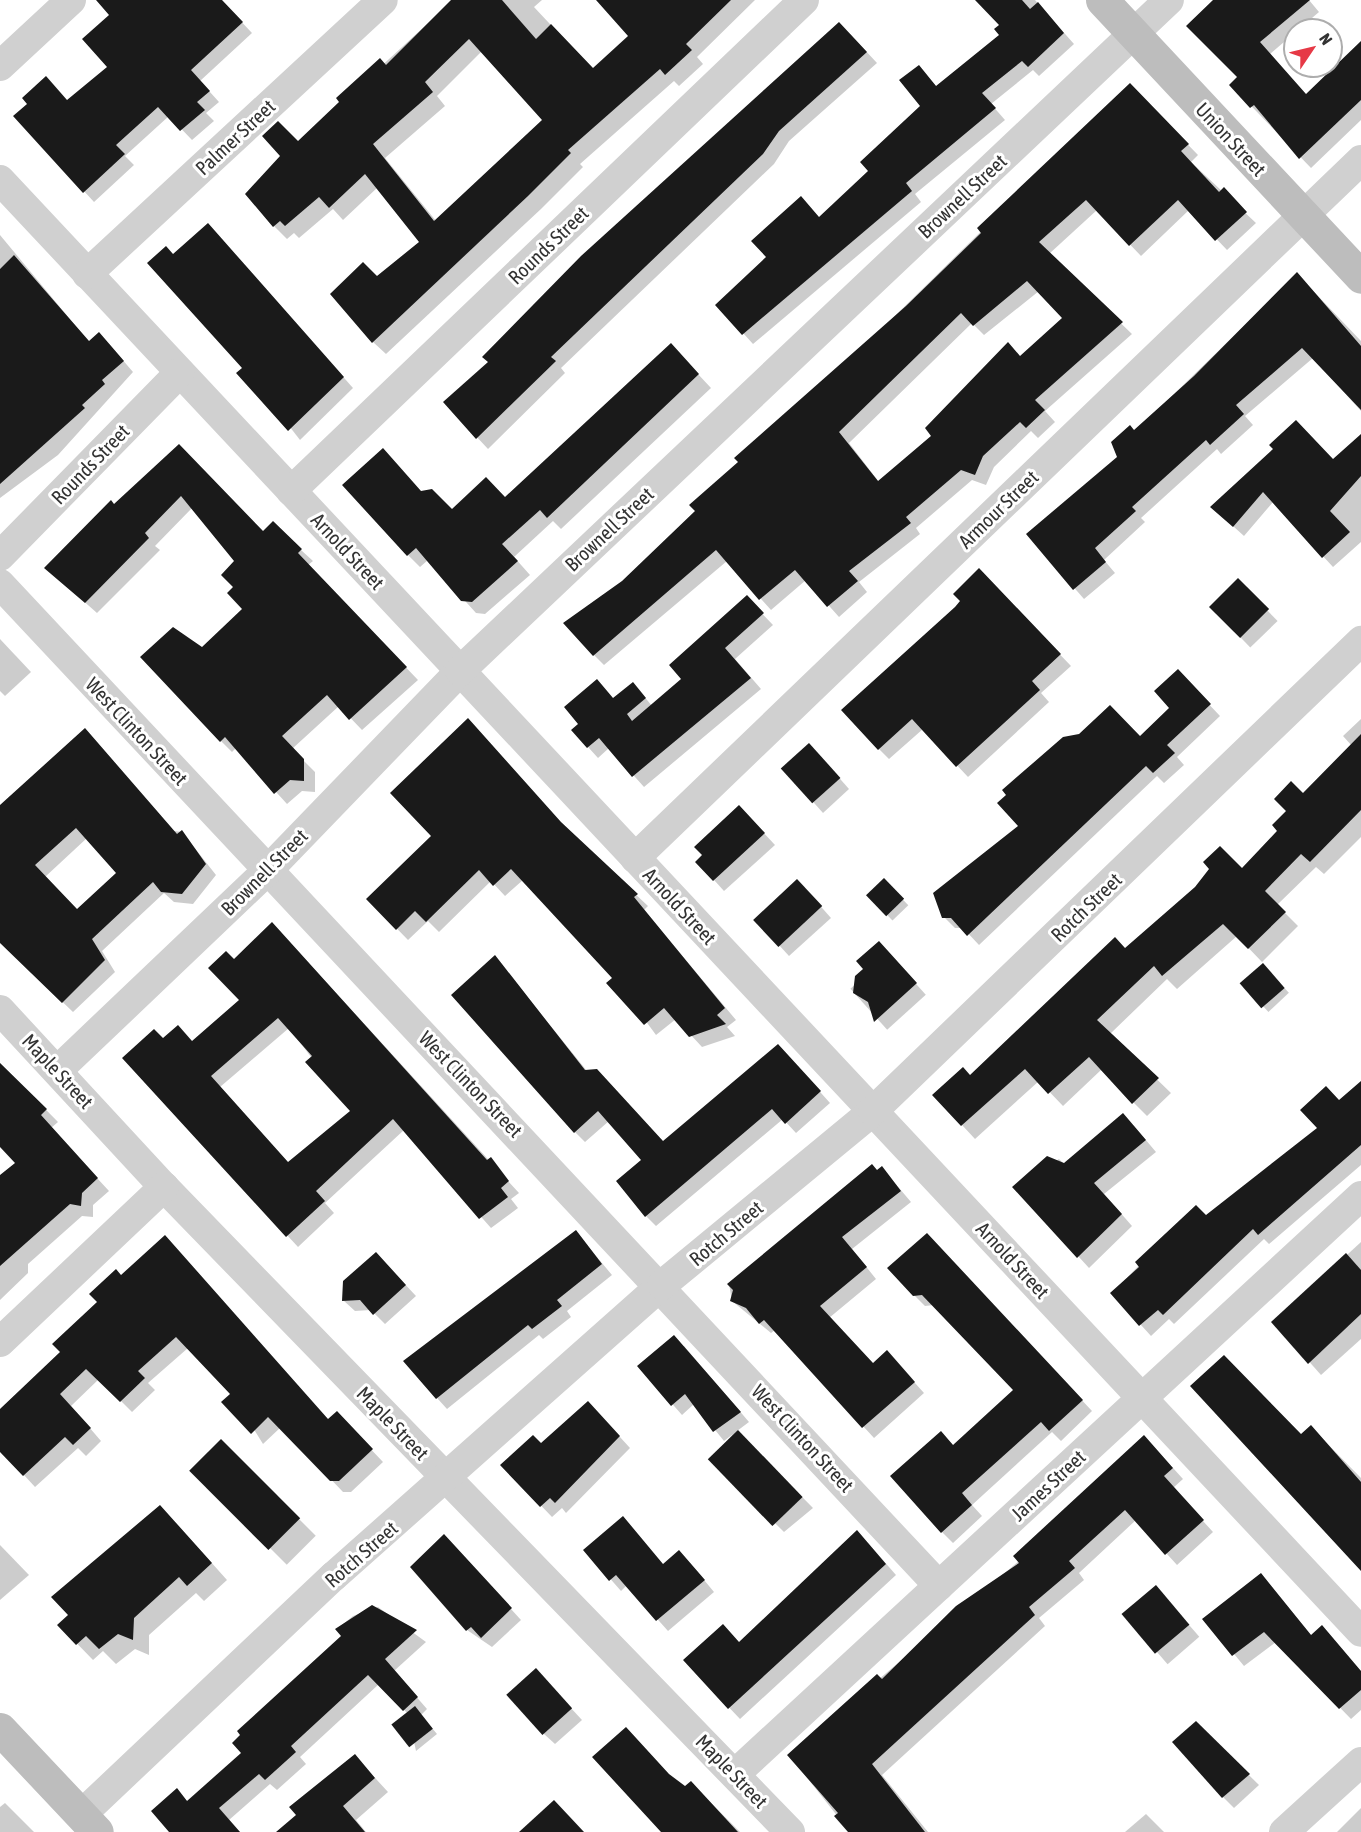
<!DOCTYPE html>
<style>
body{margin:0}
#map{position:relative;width:1361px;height:1832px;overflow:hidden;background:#fff;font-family:"Asap Condensed",sans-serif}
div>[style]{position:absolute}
.shadow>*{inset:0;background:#0003;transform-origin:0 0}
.building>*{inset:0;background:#1a1a1a;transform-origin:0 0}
.street>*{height:30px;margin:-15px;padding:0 15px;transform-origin:15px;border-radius:15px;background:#d0d0d0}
.secondary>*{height:33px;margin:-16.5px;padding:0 16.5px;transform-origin:16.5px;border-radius:16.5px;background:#bdbdbd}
span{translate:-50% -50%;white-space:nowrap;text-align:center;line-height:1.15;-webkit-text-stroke:6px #fff;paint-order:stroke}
.street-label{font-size:20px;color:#333}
.north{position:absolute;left:1283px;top:18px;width:60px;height:60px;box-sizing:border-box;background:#fff;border:2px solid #adadad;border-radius:50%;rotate:55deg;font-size:16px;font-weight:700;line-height:24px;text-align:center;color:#333}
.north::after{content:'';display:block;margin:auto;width:21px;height:27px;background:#e63946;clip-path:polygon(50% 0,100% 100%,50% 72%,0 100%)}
</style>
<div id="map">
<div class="shadow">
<i style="clip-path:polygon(113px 0,221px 0,252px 33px,200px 81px,219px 102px,206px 113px,214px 121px,192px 140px,169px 116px,125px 156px,134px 165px,94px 202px,15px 116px,67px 101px,109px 67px)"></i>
<i style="clip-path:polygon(evenodd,453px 0,542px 0,534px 7px,593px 70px,630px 36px,598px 0,755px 0,697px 57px,703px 64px,679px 86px,674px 81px,580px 164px,583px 167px,541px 209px,386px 354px,373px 342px,377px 278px,421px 242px,378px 187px,343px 220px,333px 209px,299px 238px,294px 233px,287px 239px,274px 226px,298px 143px,453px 0,482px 51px,545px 120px,436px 221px,385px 158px,445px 106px,437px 96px,482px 51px)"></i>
<i style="clip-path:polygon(978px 0,1035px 0,1074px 44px,1039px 76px,1033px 70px,991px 104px,1005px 120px,915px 194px,921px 202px,753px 344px,743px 333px,819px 218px,870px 171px,922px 106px,919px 67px,937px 87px,1001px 35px,1001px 25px)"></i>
<i style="clip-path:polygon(1218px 0,1309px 0,1319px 12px,1270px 54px,1306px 95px,1361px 44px,1361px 120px,1311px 168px,1231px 85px,1239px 77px)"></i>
<i style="clip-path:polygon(850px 34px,877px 63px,789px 141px,774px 164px,561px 368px,565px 373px,488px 449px,445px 403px)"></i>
<i style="clip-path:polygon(evenodd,1130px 85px,1198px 155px,1191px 162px,1256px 223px,1227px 250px,1189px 210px,1141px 256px,1097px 210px,1049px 254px,1132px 334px,1045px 411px,1055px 422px,1038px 438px,1031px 431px,994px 467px,986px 485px,972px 480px,916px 528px,920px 534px,859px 582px,867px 592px,839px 617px,806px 580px,771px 610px,727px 561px,604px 665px,594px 655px,623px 583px,1130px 85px,1039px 291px,1064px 318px,879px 482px,849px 443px,972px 323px,984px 335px,1039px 291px)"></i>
<i style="clip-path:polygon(0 235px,89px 342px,109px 344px,133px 372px,58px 455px,0 498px)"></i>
<i style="clip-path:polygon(218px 236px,353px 388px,300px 440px,244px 368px,173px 255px)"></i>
<i style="clip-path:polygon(1297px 274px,1361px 341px,1361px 411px,1313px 358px,1245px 416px,1253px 425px,1221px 454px,1217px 449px,1141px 518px,1145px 522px,1104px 560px,1115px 573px,1084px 599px,1028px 535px,1119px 457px,1135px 432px)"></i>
<i style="clip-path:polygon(683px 358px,711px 388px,561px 529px,553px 521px,514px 557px,530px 575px,485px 614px,476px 613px,428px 560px,420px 567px,408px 555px,422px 492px,452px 511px,506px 499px)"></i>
<i style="clip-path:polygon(1361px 435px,1361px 542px,1333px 567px,1273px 502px,1244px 536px,1212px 507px,1333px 460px)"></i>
<i style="clip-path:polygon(179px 446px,263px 533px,273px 523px,301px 550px,313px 561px,308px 565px,418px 680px,362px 730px,339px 706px,292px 749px,315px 772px,315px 792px,302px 791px,287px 804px,236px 748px,232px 752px,221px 741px,202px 649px,245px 609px,235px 587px,236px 561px,192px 508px,155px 546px,160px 550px,97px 613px,46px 568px)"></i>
<i style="clip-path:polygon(979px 570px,1071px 666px,1041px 693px,1049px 702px,968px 777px,923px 729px,889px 759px,879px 749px)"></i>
<i style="left:1238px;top:580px;width:57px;height:38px;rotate:46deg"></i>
<i style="clip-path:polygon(746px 597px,773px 625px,735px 659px,761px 689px,644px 787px,609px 748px,598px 758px,588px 747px,613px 699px,643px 695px,652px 706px,684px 679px)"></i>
<i style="clip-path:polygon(0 639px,31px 672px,5px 696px,0 691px)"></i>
<i style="clip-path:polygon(1188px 682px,1220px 716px,1177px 757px,1184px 765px,1164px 783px,1157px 776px,979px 945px,963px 928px,955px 928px,944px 917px,1020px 826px,1140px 738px,1171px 709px)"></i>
<i style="clip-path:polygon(1361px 719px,1361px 837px,1324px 874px,1316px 867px,1277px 905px,1298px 926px,1262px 962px,1237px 936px,1177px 989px,1167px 979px,1110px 1034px,1171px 1093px,1147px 1116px,1101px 1070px,1063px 1106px,1039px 1081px,975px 1139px,962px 1125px,971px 1077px,1125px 950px,1242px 870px,1352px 746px,1343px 736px)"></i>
<i style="clip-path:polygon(820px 756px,849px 789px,823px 813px,783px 768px)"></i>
<i style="clip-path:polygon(evenodd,0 809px,182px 832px,216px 875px,193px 904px,174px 902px,164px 893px,102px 951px,115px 972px,73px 1012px,0 942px,0 809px,87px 838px,118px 873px,77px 910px,45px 877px,87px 838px)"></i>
<i style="clip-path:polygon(750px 818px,775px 845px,724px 891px,714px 880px)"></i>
<i style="clip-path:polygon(567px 830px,648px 906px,644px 910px,736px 1020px,727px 1027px,735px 1036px,702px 1047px,676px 1019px,656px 1035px,614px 978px,523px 880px,505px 896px,491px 881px,439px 932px,428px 921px,408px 940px,368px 899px)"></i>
<i style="left:884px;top:880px;width:35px;height:22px;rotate:46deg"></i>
<i style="clip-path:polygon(808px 892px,831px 918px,789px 956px,755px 919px)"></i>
<i style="clip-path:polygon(evenodd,283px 935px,519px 1193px,511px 1199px,518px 1208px,491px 1228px,404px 1130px,325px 1203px,334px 1213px,298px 1247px,124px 1058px,164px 1040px,192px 1042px,241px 1000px,234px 962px,283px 935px,289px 1028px,352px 1111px,289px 1164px,220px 1087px,289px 1028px)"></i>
<i style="left:889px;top:954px;width:55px;height:52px;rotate:48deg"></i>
<i style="clip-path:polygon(495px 957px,587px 1071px,663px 1143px,788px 1056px,830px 1103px,796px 1133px,783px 1119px,656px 1226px,646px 1216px,643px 1160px,609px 1121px,585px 1142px,575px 1132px)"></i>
<i style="left:1263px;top:965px;width:38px;height:28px;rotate:47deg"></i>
<i style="clip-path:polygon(0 1063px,58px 1122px,51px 1128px,109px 1191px,93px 1205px,93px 1217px,82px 1216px,28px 1264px,28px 1273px,0 1300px,0 1177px,17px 1163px,0 1144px)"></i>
<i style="clip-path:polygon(1361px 1083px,1361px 1165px,1269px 1244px,1264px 1239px,1174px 1324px,1169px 1319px,1151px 1336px,1112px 1293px,1196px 1207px,1206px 1217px,1319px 1128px)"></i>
<i style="clip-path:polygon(1134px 1126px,1156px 1152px,1104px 1194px,1132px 1226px,1089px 1268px,1015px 1187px,1059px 1159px,1064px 1164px)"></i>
<i style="clip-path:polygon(872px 1166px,877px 1171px,882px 1168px,911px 1202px,852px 1249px,876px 1279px,829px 1318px,873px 1364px,897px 1363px,924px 1393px,874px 1438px,775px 1330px,771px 1333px,732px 1301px,729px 1284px)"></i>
<i style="clip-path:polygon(576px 1232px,612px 1275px,567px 1311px,571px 1317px,543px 1339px,539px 1335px,447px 1409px,437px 1398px)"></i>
<i style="clip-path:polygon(1361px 1242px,1361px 1339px,1321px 1375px,1274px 1322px)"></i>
<i style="clip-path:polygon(938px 1246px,1092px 1411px,1061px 1441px,1052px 1432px,972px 1505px,982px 1516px,953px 1543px,942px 1532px,941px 1433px,954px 1446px,1016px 1391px,934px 1305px,925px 1306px,914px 1295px)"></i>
<i style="clip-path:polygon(387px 1265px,416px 1296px,385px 1324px,371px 1310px,355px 1311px,344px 1301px)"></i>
<i style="clip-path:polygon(122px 1277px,329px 1421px,348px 1425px,383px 1462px,351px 1492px,343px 1492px,281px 1427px,263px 1444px,232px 1394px,188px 1348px,148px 1383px,155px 1390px,132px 1412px,99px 1379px,71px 1406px,101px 1441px,86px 1456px,78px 1448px,35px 1487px,0 1449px,0 1409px,62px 1352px)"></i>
<i style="clip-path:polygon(684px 1346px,749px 1422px,737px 1431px,813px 1508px,784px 1532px,710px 1459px,733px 1434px,724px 1441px,694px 1404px,682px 1415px,639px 1366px)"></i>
<i style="clip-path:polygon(599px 1414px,630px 1448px,566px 1513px,562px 1508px,552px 1517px,502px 1465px)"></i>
<i style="clip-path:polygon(1311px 1427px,1361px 1478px,1361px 1569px,1301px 1435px)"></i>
<i style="left:221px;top:1441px;width:134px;height:41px;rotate:45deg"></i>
<i style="clip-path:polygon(1154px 1447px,1183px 1479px,1173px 1488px,1213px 1532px,1177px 1565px,1136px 1520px,1079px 1573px,1084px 1580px,1039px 1618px,1045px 1626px,882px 1775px,928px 1832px,850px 1832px,789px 1755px)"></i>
<i style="clip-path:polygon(176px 1523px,227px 1580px,204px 1601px,196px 1593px,149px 1635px,149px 1655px,135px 1649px,116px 1664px,103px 1651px,93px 1660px,59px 1625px)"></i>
<i style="clip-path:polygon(868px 1543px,896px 1575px,740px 1719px,685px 1661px,740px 1644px)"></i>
<i style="clip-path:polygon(0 1545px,29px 1575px,0 1600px)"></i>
<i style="clip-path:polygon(454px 1547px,521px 1620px,492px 1647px,467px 1630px,412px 1567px)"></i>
<i style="clip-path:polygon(585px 1550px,664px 1565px,690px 1563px,714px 1592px,668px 1631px,627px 1585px,621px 1591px)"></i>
<i style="clip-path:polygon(1261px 1575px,1312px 1636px,1361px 1671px,1361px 1710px,1351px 1719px,1276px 1642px,1244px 1666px,1205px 1619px)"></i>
<i style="left:1156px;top:1587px;width:66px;height:42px;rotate:49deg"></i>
<i style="clip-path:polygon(378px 1607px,426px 1642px,394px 1671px,427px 1709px,421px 1715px,437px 1734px,416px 1751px,408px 1714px,379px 1684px,300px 1757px,306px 1764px,277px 1790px,270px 1784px,229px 1820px,240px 1832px,172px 1832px,177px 1790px,188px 1802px,243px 1753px,343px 1636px,337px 1629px,353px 1616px)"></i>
<i style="clip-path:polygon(546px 1681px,582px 1720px,555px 1744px,544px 1734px)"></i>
<i style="clip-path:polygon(1196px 1723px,1259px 1785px,1234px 1808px,1223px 1797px)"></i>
<i style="clip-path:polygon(355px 1756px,388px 1792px,356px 1820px,366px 1832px,292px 1832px)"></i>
<i style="clip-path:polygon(672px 1778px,685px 1788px,691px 1783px,740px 1832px,663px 1832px)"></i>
<i style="clip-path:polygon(5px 1803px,34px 1832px,0 1832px,0 1807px)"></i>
<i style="clip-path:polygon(1361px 1808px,1361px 1832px,1337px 1832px)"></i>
<i style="clip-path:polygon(1146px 1814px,1164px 1832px,1125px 1832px)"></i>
</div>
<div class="building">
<i style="clip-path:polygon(96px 0,222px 0,243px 22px,191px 70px,210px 91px,197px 102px,205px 110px,180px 131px,158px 107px,116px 145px,125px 154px,83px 193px,13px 116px,27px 104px,22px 98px,46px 76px,67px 100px,107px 67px,82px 39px,109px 15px)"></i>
<i style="clip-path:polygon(evenodd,451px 0,502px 0,536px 39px,551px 24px,593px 68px,628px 36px,596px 0,731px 0,686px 44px,692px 50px,665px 75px,660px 69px,568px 150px,571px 153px,528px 196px,372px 343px,330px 294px,363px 262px,377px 276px,419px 242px,365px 174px,329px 208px,319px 197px,285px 226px,280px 221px,273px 227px,245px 194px,280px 156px,262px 136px,278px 121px,298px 141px,339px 102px,336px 98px,380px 58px,386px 65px,451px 0,469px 39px,542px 120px,434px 221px,373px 144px,433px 92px,425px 82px,469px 39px)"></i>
<i style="clip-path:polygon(975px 0,1022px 0,1030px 9px,1038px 2px,1064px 33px,1028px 67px,1022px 61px,982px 93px,996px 108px,906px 183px,912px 191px,742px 335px,715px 305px,766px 257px,751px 241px,801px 196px,819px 217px,868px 171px,860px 162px,920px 106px,899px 80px,919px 65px,936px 86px,999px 35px,994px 29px,999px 25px)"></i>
<i style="clip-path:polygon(1213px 0,1310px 0,1260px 42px,1306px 94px,1361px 41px,1361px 100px,1299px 159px,1254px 105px,1250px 108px,1229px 85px,1237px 77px,1186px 26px)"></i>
<i style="clip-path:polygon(839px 22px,867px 52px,779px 131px,763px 154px,551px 357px,556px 361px,476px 439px,443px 402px,488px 362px,482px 357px,581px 256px)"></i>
<i style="clip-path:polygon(evenodd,1130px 83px,1189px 144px,1181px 151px,1219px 192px,1224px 187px,1247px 212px,1215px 241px,1178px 200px,1129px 246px,1086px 200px,1039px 242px,1123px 322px,1035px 400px,1045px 410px,1026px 428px,1020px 422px,983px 456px,975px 475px,961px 470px,906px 517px,911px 523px,849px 571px,858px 581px,827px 607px,795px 570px,759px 600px,716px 550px,593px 656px,563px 623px,622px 581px,695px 511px,689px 505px,738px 462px,734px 458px,906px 306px,981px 233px,977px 228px,1130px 83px,1027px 281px,1062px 318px,1020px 356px,1008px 342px,925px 428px,931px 436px,878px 481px,839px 432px,961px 313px,973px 326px,1027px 281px)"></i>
<i style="clip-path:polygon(208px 223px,344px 377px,288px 431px,236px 373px,242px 368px,147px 263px,166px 246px,173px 254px)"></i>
<i style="clip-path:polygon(14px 255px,89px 341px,99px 332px,124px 361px,102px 380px,105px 384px,82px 405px,85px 408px,0 484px,0 269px)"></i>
<i style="clip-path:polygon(1297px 272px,1361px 346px,1361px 410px,1302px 348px,1236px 405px,1244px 414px,1210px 445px,1206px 440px,1132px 507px,1136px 511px,1095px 548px,1106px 562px,1073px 590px,1026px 534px,1117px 457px,1111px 442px,1130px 425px,1134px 430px,1194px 376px)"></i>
<i style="clip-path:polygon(671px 343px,699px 374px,547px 518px,540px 510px,502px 544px,518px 561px,472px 602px,461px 601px,416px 548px,407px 556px,342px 485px,383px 448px,421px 491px,432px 489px,452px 509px,486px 477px,505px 497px)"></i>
<i style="clip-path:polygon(1296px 420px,1333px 459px,1361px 434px,1361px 476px,1330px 511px,1350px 532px,1322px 558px,1263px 492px,1233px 527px,1210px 507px,1273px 449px,1269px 445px)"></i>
<i style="clip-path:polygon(179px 444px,263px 531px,273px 521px,302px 549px,298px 553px,407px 667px,349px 720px,327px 695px,282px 736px,304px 759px,304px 781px,290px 780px,274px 794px,225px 737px,220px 742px,140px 657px,173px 627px,202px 647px,242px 609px,227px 593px,233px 587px,221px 575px,234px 561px,181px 496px,145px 533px,149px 538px,85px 603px,44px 568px,111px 500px,114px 504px)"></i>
<i style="clip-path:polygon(979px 568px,1061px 654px,1032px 681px,1040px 690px,956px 767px,912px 719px,878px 750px,841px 710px,955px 607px,960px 601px,953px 594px)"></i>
<i style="left:1238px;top:578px;width:44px;height:41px;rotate:45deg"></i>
<i style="clip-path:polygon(747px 595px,764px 613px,725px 648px,751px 678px,632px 777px,599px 738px,587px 748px,571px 730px,578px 724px,564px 707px,597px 679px,613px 698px,633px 682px,646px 698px,627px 714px,632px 721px,681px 679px,669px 665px)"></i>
<i style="clip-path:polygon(1178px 669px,1211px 704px,1167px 745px,1175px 753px,1153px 773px,1146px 766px,967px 936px,951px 918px,942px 918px,933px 893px,1018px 826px,997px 803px,1006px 795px,1002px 790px,1063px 737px,1079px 734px,1110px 705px,1140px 736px,1169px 708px,1154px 691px)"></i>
<i style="clip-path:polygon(468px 718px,561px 822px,638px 894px,634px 897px,725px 1008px,717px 1015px,726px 1024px,689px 1037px,664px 1008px,644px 1025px,606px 983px,612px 978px,511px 869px,493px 886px,479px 870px,426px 922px,415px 911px,396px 930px,366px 899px,431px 836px,390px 793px)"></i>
<i style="clip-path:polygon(evenodd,85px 728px,177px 834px,182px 830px,206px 864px,182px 894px,161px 892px,153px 882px,92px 939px,105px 960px,62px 1003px,0 943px,0 805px,85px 728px,76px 828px,116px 873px,77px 909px,35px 865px,76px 828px)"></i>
<i style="clip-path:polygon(1361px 734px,1361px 810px,1310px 862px,1301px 854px,1265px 891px,1286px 912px,1248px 949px,1223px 924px,1162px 976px,1154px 966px,1097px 1020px,1159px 1078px,1132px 1104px,1089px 1057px,1048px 1094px,1025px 1069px,961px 1126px,932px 1095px,963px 1067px,970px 1075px,1115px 937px,1125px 948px,1195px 887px,1209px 869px,1203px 862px,1220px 846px,1242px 868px,1277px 831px,1272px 825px,1286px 811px,1274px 799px,1291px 781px,1303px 793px)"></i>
<i style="left:809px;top:743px;width:47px;height:38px;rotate:48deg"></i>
<i style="clip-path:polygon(739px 805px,765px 833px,713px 881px,695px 862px,702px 855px,694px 847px)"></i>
<i style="left:884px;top:878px;width:29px;height:25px;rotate:46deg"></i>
<i style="left:797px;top:879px;width:37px;height:60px;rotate:47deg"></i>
<i style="clip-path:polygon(evenodd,272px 922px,487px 1160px,491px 1157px,509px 1181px,501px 1188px,508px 1197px,479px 1219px,393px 1119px,316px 1191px,325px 1201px,286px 1237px,122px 1058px,154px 1029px,163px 1038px,178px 1025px,192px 1041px,239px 1000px,208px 968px,226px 951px,234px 959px,272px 922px,278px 1018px,312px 1056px,305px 1062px,350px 1111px,288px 1162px,211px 1076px,278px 1018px)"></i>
<i style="clip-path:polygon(879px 941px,917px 983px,874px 1022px,868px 1002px,853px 993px,855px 976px,863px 969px,856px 961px)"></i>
<i style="clip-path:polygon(495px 955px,585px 1070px,597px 1069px,663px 1141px,778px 1044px,821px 1091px,785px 1124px,772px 1109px,645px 1217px,616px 1181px,641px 1160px,598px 1111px,574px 1133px,451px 995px)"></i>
<i style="left:1263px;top:963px;width:33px;height:31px;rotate:49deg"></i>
<i style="clip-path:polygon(0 1063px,47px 1109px,41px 1115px,98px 1178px,82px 1193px,81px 1206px,70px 1204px,0 1266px,0 1175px,15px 1163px,0 1147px)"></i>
<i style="clip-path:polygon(1361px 1081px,1361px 1145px,1258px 1235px,1253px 1229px,1163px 1315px,1158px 1310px,1139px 1326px,1110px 1293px,1139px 1267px,1135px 1262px,1196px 1205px,1206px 1215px,1317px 1128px,1300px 1110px,1326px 1086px,1339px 1100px)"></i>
<i style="clip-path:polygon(1123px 1113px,1146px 1140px,1094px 1183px,1122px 1214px,1077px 1258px,1012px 1187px,1047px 1156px,1064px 1163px)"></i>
<i style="clip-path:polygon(872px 1164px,877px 1170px,882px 1166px,901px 1191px,842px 1237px,867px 1267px,820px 1306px,873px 1363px,887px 1350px,915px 1382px,862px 1428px,764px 1320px,759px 1324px,746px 1308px,730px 1301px,733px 1290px,727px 1284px)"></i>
<i style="clip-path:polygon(576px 1230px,602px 1264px,557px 1300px,562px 1306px,532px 1329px,528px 1325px,436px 1399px,403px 1361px)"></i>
<i style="clip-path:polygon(927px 1233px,1083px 1400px,1049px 1431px,1041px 1422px,962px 1493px,972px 1505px,941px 1533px,890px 1476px,941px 1431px,953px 1445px,1013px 1390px,922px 1295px,913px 1296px,887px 1268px)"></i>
<i style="clip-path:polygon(165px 1235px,328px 1419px,337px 1411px,373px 1449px,339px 1481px,330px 1481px,268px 1417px,251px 1434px,221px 1402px,230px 1394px,176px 1337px,138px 1371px,145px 1378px,120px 1402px,86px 1369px,60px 1394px,91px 1428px,73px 1445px,65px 1437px,23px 1476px,0 1452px,0 1409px,60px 1352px,52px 1344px,97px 1302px,89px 1294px,116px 1269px,121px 1275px)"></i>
<i style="clip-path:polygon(376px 1252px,406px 1285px,373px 1315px,360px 1300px,342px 1301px,343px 1281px)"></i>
<i style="clip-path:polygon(1346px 1253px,1361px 1270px,1361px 1314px,1308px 1364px,1271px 1322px)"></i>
<i style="clip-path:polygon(674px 1335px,741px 1412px,713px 1432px,685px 1394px,671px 1406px,637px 1366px)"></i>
<i style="clip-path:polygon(1224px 1355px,1301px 1434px,1311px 1425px,1361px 1482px,1361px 1571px,1190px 1386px)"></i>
<i style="clip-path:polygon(588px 1401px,620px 1436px,555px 1503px,550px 1498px,540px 1507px,500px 1465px,533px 1435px,541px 1443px)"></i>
<i style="left:738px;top:1430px;width:93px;height:42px;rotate:46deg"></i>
<i style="clip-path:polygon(1144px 1435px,1173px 1468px,1164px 1476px,1204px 1520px,1165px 1555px,1125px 1510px,1069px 1561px,1075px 1568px,1029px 1607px,1035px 1615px,872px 1764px,925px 1832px,848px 1832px,834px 1816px,838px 1813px,787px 1755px,877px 1674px,882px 1679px,956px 1606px,1019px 1563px,1013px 1556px)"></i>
<i style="left:221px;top:1439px;width:112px;height:45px;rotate:45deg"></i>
<i style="clip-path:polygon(160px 1505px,212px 1563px,187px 1586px,179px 1577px,134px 1618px,133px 1640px,118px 1634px,99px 1649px,86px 1636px,76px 1645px,57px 1625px,68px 1615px,51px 1597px)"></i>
<i style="clip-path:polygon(623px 1516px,663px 1564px,679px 1550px,705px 1580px,656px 1621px,616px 1575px,609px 1581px,583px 1550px)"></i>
<i style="clip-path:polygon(857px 1530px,886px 1564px,728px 1709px,683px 1660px,723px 1624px,739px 1642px)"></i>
<i style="clip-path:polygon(444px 1534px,512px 1608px,481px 1638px,471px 1627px,466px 1631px,410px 1567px)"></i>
<i style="clip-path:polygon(1261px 1573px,1311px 1635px,1322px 1625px,1361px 1671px,1361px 1690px,1339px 1709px,1264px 1632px,1232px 1656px,1202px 1619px)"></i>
<i style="left:1156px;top:1585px;width:52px;height:45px;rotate:50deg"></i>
<i style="clip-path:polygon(372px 1605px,417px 1630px,385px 1659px,418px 1697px,403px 1711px,368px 1675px,291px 1746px,296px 1752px,265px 1780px,259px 1774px,219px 1808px,240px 1832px,169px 1832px,151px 1811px,177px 1788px,187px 1801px,241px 1753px,232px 1743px,240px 1735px,237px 1731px,341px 1636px,335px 1629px)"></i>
<i style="left:536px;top:1668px;width:54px;height:40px;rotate:48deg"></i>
<i style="left:415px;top:1706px;width:29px;height:30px;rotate:52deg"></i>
<i style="clip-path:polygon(1196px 1721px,1250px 1774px,1222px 1798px,1172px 1742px)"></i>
<i style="clip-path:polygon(626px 1727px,669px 1774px,685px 1786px,691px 1781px,738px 1832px,661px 1832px,592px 1757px)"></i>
<i style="clip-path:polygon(355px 1754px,375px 1778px,343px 1806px,365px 1832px,276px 1832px,296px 1815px,289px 1807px)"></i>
<i style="clip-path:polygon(554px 1800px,584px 1832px,519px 1832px)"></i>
</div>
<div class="street">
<i style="left:0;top:66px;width:97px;rotate:-42.9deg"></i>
<i style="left:0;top:180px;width:1990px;rotate:46.85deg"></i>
<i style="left:87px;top:274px;width:403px;rotate:-42.8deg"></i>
<i style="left:291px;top:491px;width:710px;rotate:-43.74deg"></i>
<i style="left:0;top:556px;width:257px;rotate:-45.6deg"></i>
<i style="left:0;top:584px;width:1373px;rotate:46.86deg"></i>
<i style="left:635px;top:858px;width:1007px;rotate:-43.87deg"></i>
<i style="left:0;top:1010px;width:241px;rotate:47.2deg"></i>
<i style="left:164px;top:1187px;width:899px;rotate:45.86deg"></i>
<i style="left:59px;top:1069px;width:289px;rotate:-43.6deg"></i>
<i style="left:268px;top:870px;width:277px;rotate:-46deg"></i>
<i style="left:460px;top:671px;width:976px;rotate:-43.42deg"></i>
<i style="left:0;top:1342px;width:226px;rotate:-43.4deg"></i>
<i style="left:735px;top:1774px;width:852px;rotate:-42.72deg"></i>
<i style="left:81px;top:1815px;width:348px;rotate:-43.4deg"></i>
<i style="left:334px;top:1576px;width:438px;rotate:-41.6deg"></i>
<i style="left:662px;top:1285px;width:273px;rotate:-39.5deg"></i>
<i style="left:873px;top:1111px;width:678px;rotate:-43.92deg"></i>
<i style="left:1284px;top:1832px;width:104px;rotate:-42.3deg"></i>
</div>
<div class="secondary">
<i style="left:1102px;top:0;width:379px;rotate:46.9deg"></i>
<i style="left:0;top:1729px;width:141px;rotate:46.7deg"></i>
</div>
<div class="street-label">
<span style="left:235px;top:137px;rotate:-43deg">Palmer Street</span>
<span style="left:1231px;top:139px;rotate:47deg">Union Street</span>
<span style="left:962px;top:196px;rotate:-43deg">Brownell Street</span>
<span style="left:548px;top:245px;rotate:-44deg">Rounds Street</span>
<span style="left:90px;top:464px;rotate:-46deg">Rounds Street</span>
<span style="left:998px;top:509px;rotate:-44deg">Armour Street</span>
<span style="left:609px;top:529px;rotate:-43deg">Brownell Street</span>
<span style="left:348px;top:551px;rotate:47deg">Arnold Street</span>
<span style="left:137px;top:731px;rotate:47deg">West Clinton Street</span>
<span style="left:264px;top:872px;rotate:-45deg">Brownell Street</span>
<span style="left:680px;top:906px;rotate:47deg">Arnold Street</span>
<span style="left:1086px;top:907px;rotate:-44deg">Rotch Street</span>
<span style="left:58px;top:1071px;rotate:47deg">Maple Street</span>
<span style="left:471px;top:1084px;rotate:46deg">West Clinton Street</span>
<span style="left:726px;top:1233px;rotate:-40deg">Rotch Street</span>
<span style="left:1013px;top:1260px;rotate:47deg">Arnold Street</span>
<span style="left:393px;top:1423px;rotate:46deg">Maple Street</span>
<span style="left:803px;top:1438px;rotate:47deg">West Clinton Street</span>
<span style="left:1048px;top:1485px;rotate:-43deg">James Street</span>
<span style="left:361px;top:1554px;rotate:-41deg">Rotch Street</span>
<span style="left:732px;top:1771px;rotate:46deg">Maple Street</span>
</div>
<div class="north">N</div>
</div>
